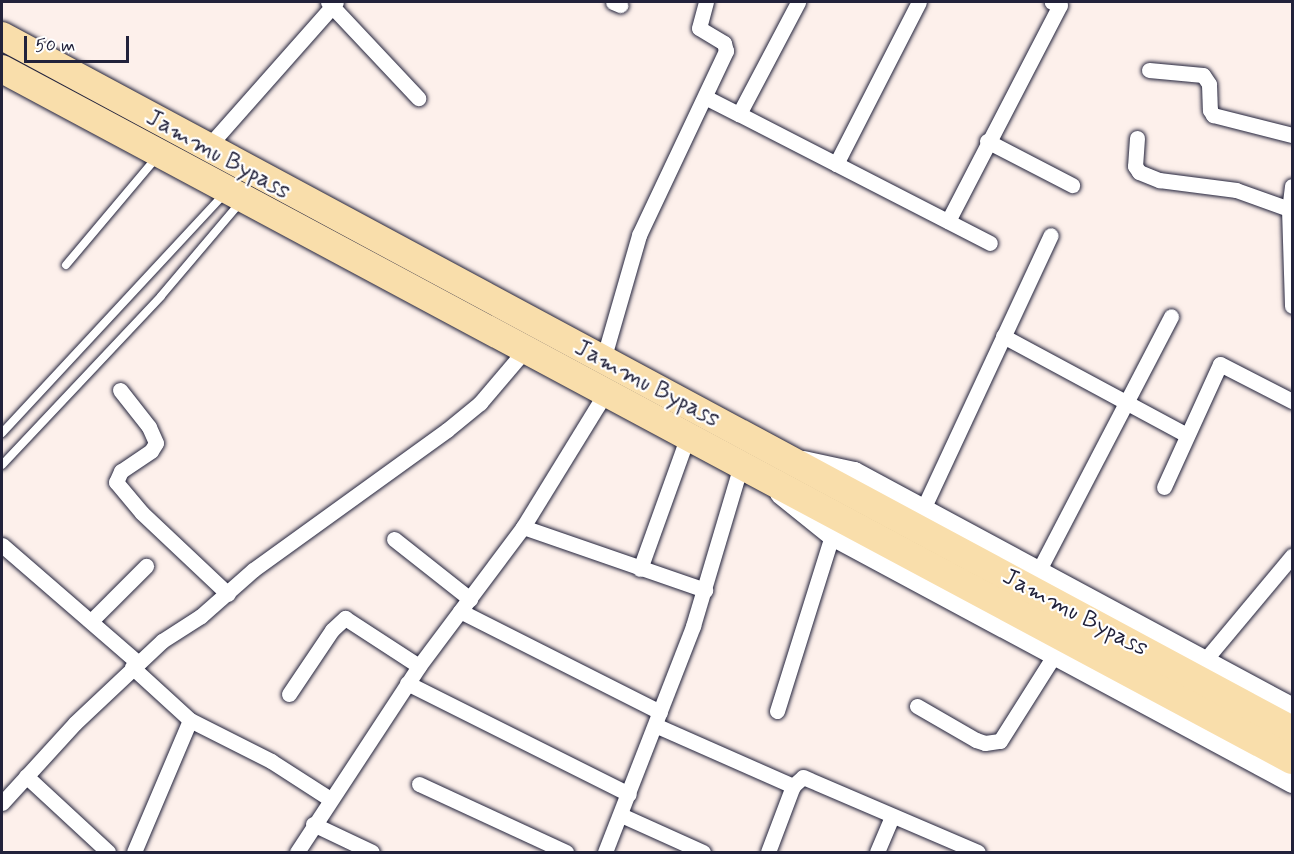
<!DOCTYPE html>
<style>
body{margin:0}
#map{position:relative;width:1294px;height:854px;overflow:hidden;background:#fdf0eb;font-family:Mynerve,sans-serif}
div>[style]{position:absolute}
.roads{filter:drop-shadow(0 0 2px #22223b) drop-shadow(0 0 2px #22223b)}
.lane>*{height:8px;margin:-4px;padding:0 4px;transform-origin:4px;border-radius:4px;background:#fff}
.street>*{height:15px;margin:-7.5px;padding:0 7.5px;transform-origin:7.5px;border-radius:7.5px;background:#fff}
.secondary>*{height:21px;margin:-10.5px;padding:0 10.5px;transform-origin:10.5px;border-radius:10.5px;background:#fff}
.highway>*{height:28px;margin:-14px;padding:0 14px;transform-origin:14px;border-radius:14px;background:#f9deab}
span{translate:-50% -50%;white-space:nowrap;text-align:center;line-height:1.15;-webkit-text-stroke:4.5px #fff;paint-order:stroke}
.street-label{font-size:24px;color:#22223b}
.frame{position:absolute;inset:0;border:3px solid #22223b;pointer-events:none}
.scale{position:absolute;left:24px;top:36px;width:105px;height:27px;box-sizing:border-box;border:3px solid #22223b;border-top:0;padding-left:8px;font-size:18px;line-height:21px;white-space:nowrap;color:#22223b;-webkit-text-stroke:4px #fff;paint-order:stroke}
</style>
<div id="map">
<div class="roads">
<div class="lane">
<i style="left:66px;top:265px;width:140px;rotate:-49.9deg"></i>
<i style="left:2px;top:433px;width:325px;rotate:-47.1deg"></i>
<i style="left:2px;top:465px;width:232px;rotate:-46.7deg"></i>
<i style="left:161px;top:296px;width:122px;rotate:-49.7deg"></i>
</div>
<div class="street">
<i style="left:328px;top:2px;width:132px;rotate:46.8deg"></i>
<i style="left:613px;top:2px;width:8px;rotate:23deg"></i>
<i style="left:1149px;top:70px;width:54px;rotate:5.3deg"></i>
<i style="left:1203px;top:75px;width:11px;rotate:56deg"></i>
<i style="left:1209px;top:84px;width:26px;rotate:88deg"></i>
<i style="left:1210px;top:110px;width:6px;rotate:59deg"></i>
<i style="left:1213px;top:115px;width:81px;rotate:14.2deg"></i>
<i style="left:705px;top:97px;width:38px;rotate:27deg"></i>
<i style="left:739px;top:114px;width:127px;rotate:-62.2deg"></i>
<i style="left:739px;top:114px;width:282px;rotate:27.2deg"></i>
<i style="left:1137px;top:138px;width:28px;rotate:94deg"></i>
<i style="left:1135px;top:166px;width:7px;rotate:56deg"></i>
<i style="left:1139px;top:172px;width:22px;rotate:22deg"></i>
<i style="left:1159px;top:180px;width:78px;rotate:7.4deg"></i>
<i style="left:1236px;top:190px;width:56px;rotate:19.7deg"></i>
<i style="left:987px;top:141px;width:96px;rotate:27.4deg"></i>
<i style="left:206px;top:149px;width:196px;rotate:-48.5deg"></i>
<i style="left:836px;top:164px;width:182px;rotate:-62.9deg"></i>
<i style="left:1292px;top:186px;width:23px;rotate:97deg"></i>
<i style="left:1289px;top:209px;width:97px;rotate:88.2deg"></i>
<i style="left:948px;top:221px;width:243px;rotate:-62.6deg"></i>
<i style="left:1060px;top:5px;width:9px;rotate:-159deg"></i>
<i style="left:1003px;top:336px;width:209px;rotate:28.3deg"></i>
<i style="left:603px;top:360px;width:130px;rotate:-73.9deg"></i>
<i style="left:639px;top:235px;width:204px;rotate:-64.7deg"></i>
<i style="left:726px;top:51px;width:8px;rotate:-104deg"></i>
<i style="left:724px;top:43px;width:29px;rotate:-149deg"></i>
<i style="left:699px;top:28px;width:27px;rotate:-75deg"></i>
<i style="left:120px;top:390px;width:47px;rotate:51.9deg"></i>
<i style="left:149px;top:427px;width:17px;rotate:66deg"></i>
<i style="left:156px;top:443px;width:9px;rotate:122deg"></i>
<i style="left:151px;top:451px;width:36px;rotate:146deg"></i>
<i style="left:121px;top:471px;width:12px;rotate:114deg"></i>
<i style="left:116px;top:482px;width:40px;rotate:50deg"></i>
<i style="left:142px;top:513px;width:118px;rotate:43.3deg"></i>
<i style="left:1164px;top:487px;width:135px;rotate:-65.5deg"></i>
<i style="left:1220px;top:364px;width:81px;rotate:27.2deg"></i>
<i style="left:923px;top:509px;width:302px;rotate:-65deg"></i>
<i style="left:523px;top:527px;width:193px;rotate:19.1deg"></i>
<i style="left:394px;top:539px;width:97px;rotate:38.3deg"></i>
<i style="left:2px;top:545px;width:179px;rotate:40.9deg"></i>
<i style="left:640px;top:569px;width:141px;rotate:-70.2deg"></i>
<i style="left:1039px;top:570px;width:286px;rotate:-62.5deg"></i>
<i style="left:460px;top:611px;width:224px;rotate:26.8deg"></i>
<i style="left:91px;top:621px;width:78px;rotate:-45deg"></i>
<i style="left:1205px;top:660px;width:136px;rotate:-50.1deg"></i>
<i style="left:132px;top:667px;width:79px;rotate:42.4deg"></i>
<i style="left:190px;top:720px;width:91px;rotate:26.8deg"></i>
<i style="left:271px;top:761px;width:70px;rotate:32.8deg"></i>
<i style="left:407px;top:683px;width:248px;rotate:26.6deg"></i>
<i style="left:289px;top:694px;width:77px;rotate:-56.1deg"></i>
<i style="left:332px;top:630px;width:18px;rotate:-43deg"></i>
<i style="left:345px;top:618px;width:88px;rotate:33deg"></i>
<i style="left:917px;top:706px;width:68px;rotate:30deg"></i>
<i style="left:976px;top:740px;width:9px;rotate:18deg"></i>
<i style="left:985px;top:743px;width:15px;rotate:-8deg"></i>
<i style="left:1000px;top:741px;width:103px;rotate:-57.7deg"></i>
<i style="left:777px;top:711px;width:184px;rotate:-72.6deg"></i>
<i style="left:657px;top:726px;width:149px;rotate:23.8deg"></i>
<i style="left:26px;top:776px;width:112px;rotate:42.8deg"></i>
<i style="left:419px;top:784px;width:162px;rotate:24.8deg"></i>
<i style="left:2px;top:803px;width:108px;rotate:-47.6deg"></i>
<i style="left:75px;top:723px;width:120px;rotate:-43.3deg"></i>
<i style="left:162px;top:641px;width:46px;rotate:-32.7deg"></i>
<i style="left:201px;top:616px;width:69px;rotate:-41.5deg"></i>
<i style="left:253px;top:570px;width:239px;rotate:-35.8deg"></i>
<i style="left:447px;top:430px;width:43px;rotate:-39.3deg"></i>
<i style="left:480px;top:403px;width:71px;rotate:-49.6deg"></i>
<i style="left:621px;top:815px;width:90px;rotate:24.3deg"></i>
<i style="left:313px;top:824px;width:65px;rotate:25.4deg"></i>
<i style="left:134px;top:852px;width:143px;rotate:-67deg"></i>
<i style="left:297px;top:852px;width:222px;rotate:-56.7deg"></i>
<i style="left:419px;top:666px;width:174px;rotate:-53.2deg"></i>
<i style="left:523px;top:527px;width:158px;rotate:-58.4deg"></i>
<i style="left:605px;top:852px;width:243px;rotate:-68.7deg"></i>
<i style="left:693px;top:626px;width:168px;rotate:-73.4deg"></i>
<i style="left:768px;top:852px;width:71px;rotate:-69.3deg"></i>
<i style="left:793px;top:786px;width:13px;rotate:-42deg"></i>
<i style="left:803px;top:777px;width:190px;rotate:23.2deg"></i>
<i style="left:877px;top:852px;width:38px;rotate:-67deg"></i>
</div>
<div class="secondary">
<i style="left:803px;top:461px;width:52px;rotate:12.2deg"></i>
<i style="left:854px;top:472px;width:498px;rotate:28.3deg"></i>
<i style="left:780px;top:493px;width:67px;rotate:38.9deg"></i>
<i style="left:832px;top:535px;width:522px;rotate:28.23deg"></i>
</div>
<div class="highway">
<i style="left:2px;top:36px;width:1465px;rotate:28.28deg"></i>
<i style="left:2px;top:69px;width:1463px;rotate:28.18deg"></i>
</div>
</div>
<div class="street-label">
<span style="left:218px;top:155px;rotate:29deg">Jammu Bypass</span>
<span style="left:647px;top:384px;rotate:28deg">Jammu Bypass</span>
<span style="left:1075px;top:613px;rotate:28deg">Jammu Bypass</span>
</div>
<div class="frame"></div>
<div class="scale">50 m</div>
</div>
